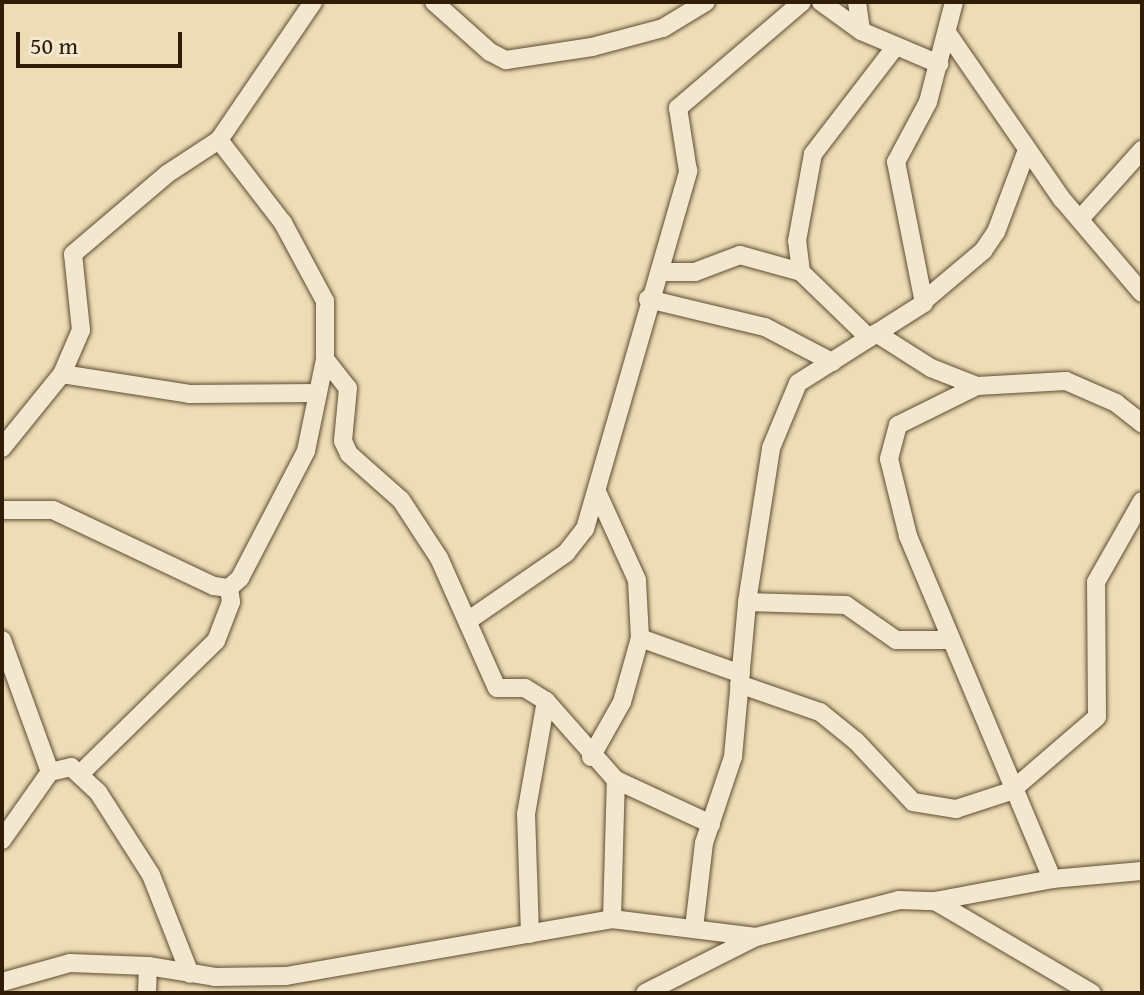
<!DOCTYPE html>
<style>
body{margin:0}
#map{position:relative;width:1144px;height:995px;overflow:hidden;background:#eddcb5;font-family:"Gentium Book Plus",serif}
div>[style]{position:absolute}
.roads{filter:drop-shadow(0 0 2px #5e4d32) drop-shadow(0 0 2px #5e4d32)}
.street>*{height:18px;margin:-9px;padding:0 9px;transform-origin:9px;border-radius:9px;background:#f3e8cf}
span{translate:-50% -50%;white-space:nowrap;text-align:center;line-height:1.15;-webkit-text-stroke:7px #f3e8cf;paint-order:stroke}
.frame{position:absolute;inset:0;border:4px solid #2f1d07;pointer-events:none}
.scale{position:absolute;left:16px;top:32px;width:166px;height:36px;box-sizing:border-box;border:4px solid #2f1d07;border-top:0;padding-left:10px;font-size:24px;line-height:28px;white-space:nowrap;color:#2f1d07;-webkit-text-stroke:6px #f3e8cf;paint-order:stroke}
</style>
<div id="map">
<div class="roads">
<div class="street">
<i style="left:434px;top:2px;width:75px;rotate:41.8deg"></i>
<i style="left:490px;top:52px;width:18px;rotate:27deg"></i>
<i style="left:506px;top:60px;width:87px;rotate:-8.6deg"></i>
<i style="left:592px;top:47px;width:73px;rotate:-15deg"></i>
<i style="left:663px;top:28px;width:50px;rotate:-31.2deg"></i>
<i style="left:821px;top:2px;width:49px;rotate:35.9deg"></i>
<i style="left:861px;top:31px;width:85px;rotate:22.9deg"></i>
<i style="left:857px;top:2px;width:29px;rotate:82deg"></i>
<i style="left:948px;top:34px;width:201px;rotate:55.4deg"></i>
<i style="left:1062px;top:199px;width:123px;rotate:49.6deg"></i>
<i style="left:1080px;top:219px;width:93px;rotate:-48.1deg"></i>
<i style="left:660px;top:272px;width:35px"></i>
<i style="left:695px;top:272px;width:48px;rotate:-20.7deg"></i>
<i style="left:740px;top:255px;width:63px;rotate:15.6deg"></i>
<i style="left:801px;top:272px;width:95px;rotate:44.1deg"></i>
<i style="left:801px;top:272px;width:31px;rotate:-97deg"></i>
<i style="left:797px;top:241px;width:88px;rotate:-79.6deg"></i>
<i style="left:813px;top:154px;width:136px;rotate:-52.5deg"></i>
<i style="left:648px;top:299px;width:120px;rotate:13.5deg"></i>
<i style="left:765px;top:327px;width:76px;rotate:27.6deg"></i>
<i style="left:926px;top:299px;width:75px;rotate:-40.1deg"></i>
<i style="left:983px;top:251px;width:23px;rotate:-56deg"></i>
<i style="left:996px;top:232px;width:88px;rotate:-69.3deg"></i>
<i style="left:876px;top:333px;width:65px;rotate:32.5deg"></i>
<i style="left:931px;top:368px;width:49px;rotate:21.4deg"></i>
<i style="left:977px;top:386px;width:89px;rotate:-3.2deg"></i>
<i style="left:1066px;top:381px;width:55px;rotate:23.7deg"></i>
<i style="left:1116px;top:403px;width:33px;rotate:38deg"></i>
<i style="left:325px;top:359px;width:37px;rotate:52deg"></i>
<i style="left:348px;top:388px;width:53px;rotate:95.4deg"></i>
<i style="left:343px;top:441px;width:14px;rotate:65deg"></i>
<i style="left:349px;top:454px;width:69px;rotate:41.5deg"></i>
<i style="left:401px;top:500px;width:69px;rotate:56.8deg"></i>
<i style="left:439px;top:558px;width:142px;rotate:66deg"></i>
<i style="left:497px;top:688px;width:28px"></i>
<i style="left:525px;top:688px;width:25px;rotate:32deg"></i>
<i style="left:546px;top:701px;width:106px;rotate:48.5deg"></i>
<i style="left:616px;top:780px;width:105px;rotate:24.9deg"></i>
<i style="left:62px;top:374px;width:129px;rotate:8.9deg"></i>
<i style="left:189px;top:394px;width:129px;rotate:-0.4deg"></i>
<i style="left:977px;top:386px;width:88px;rotate:153.7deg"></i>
<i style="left:898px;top:425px;width:35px;rotate:105deg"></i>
<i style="left:889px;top:459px;width:79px;rotate:76.1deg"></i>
<i style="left:908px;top:536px;width:372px;rotate:67.2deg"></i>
<i style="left:2px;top:448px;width:95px;rotate:-51deg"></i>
<i style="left:62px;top:374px;width:48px;rotate:-66.6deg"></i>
<i style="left:81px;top:330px;width:76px;rotate:-96deg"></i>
<i style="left:73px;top:254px;width:123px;rotate:-40.4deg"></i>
<i style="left:167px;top:174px;width:62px;rotate:-33.2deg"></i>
<i style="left:219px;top:140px;width:167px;rotate:-55.7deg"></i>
<i style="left:2px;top:510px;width:51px"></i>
<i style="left:53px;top:510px;width:178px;rotate:25.3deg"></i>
<i style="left:214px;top:586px;width:15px;rotate:8deg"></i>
<i style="left:229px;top:588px;width:15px;rotate:-42deg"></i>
<i style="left:240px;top:578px;width:143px;rotate:-62.5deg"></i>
<i style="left:306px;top:451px;width:94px;rotate:-78.3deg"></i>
<i style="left:325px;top:359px;width:58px;rotate:-90deg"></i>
<i style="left:325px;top:301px;width:89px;rotate:-118.3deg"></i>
<i style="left:283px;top:223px;width:105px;rotate:-127.6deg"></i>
<i style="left:747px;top:602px;width:99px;rotate:1.7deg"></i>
<i style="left:846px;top:605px;width:61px;rotate:35deg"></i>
<i style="left:896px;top:640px;width:55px"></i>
<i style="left:469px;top:620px;width:118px;rotate:-34.6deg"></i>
<i style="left:566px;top:553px;width:31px;rotate:-52deg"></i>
<i style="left:585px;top:529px;width:373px;rotate:-73.9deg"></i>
<i style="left:688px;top:171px;width:64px;rotate:-99deg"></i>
<i style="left:678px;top:108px;width:163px;rotate:-40.5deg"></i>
<i style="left:640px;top:638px;width:107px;rotate:19.6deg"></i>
<i style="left:2px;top:640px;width:140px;rotate:70deg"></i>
<i style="left:50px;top:772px;width:22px;rotate:-13deg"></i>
<i style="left:71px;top:767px;width:37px;rotate:43deg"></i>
<i style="left:98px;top:792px;width:98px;rotate:57.4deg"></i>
<i style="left:151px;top:875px;width:106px;rotate:68.5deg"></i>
<i style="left:739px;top:684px;width:86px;rotate:19.1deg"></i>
<i style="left:820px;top:712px;width:46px;rotate:38.9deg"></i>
<i style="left:856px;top:741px;width:83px;rotate:46.9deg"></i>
<i style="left:913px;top:802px;width:44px;rotate:9.2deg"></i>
<i style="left:956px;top:809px;width:58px;rotate:-18.1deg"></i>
<i style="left:1011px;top:791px;width:113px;rotate:-40.7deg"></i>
<i style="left:1097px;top:717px;width:135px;rotate:-90.4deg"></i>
<i style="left:1096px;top:582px;width:93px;rotate:-60.4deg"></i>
<i style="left:591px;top:757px;width:63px;rotate:-60.6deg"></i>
<i style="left:622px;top:702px;width:66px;rotate:-74.3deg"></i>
<i style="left:640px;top:638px;width:58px;rotate:-93deg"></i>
<i style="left:637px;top:580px;width:97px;rotate:-114.4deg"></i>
<i style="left:81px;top:773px;width:189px;rotate:-44.4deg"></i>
<i style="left:216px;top:641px;width:42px;rotate:-69deg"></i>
<i style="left:231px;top:602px;width:14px;rotate:-98deg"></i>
<i style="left:2px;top:840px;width:83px;rotate:-54.8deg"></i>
<i style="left:935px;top:901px;width:182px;rotate:30.4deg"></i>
<i style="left:612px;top:919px;width:139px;rotate:-88.4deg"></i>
<i style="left:694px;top:928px;width:86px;rotate:-83.3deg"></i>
<i style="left:704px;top:843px;width:91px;rotate:-71.4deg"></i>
<i style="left:733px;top:757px;width:156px;rotate:-84.8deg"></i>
<i style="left:747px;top:602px;width:156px;rotate:-81.1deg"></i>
<i style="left:771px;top:448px;width:70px;rotate:-67.4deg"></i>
<i style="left:798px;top:383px;width:149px;rotate:-32.4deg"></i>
<i style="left:924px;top:303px;width:144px;rotate:-101.2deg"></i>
<i style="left:896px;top:162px;width:68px;rotate:-61.9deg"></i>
<i style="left:928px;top:102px;width:103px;rotate:-75.4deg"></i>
<i style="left:530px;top:934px;width:120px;rotate:-91.9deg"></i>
<i style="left:526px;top:814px;width:115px;rotate:-80deg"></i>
<i style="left:2px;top:982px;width:71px;rotate:-15.6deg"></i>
<i style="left:70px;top:963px;width:78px;rotate:2.2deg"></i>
<i style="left:148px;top:966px;width:68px;rotate:9.3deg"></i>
<i style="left:215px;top:977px;width:71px;rotate:-0.8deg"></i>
<i style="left:286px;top:976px;width:331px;rotate:-9.9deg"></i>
<i style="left:612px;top:919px;width:145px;rotate:7.1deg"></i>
<i style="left:756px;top:937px;width:148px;rotate:-14.5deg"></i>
<i style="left:899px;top:900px;width:36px;rotate:2deg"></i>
<i style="left:935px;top:901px;width:119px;rotate:-10.6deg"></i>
<i style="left:1052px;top:879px;width:90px;rotate:-5.1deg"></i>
<i style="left:147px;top:993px;width:27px;rotate:-88deg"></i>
<i style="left:645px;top:993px;width:124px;rotate:-26.8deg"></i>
</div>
</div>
<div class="frame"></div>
<div class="scale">50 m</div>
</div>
